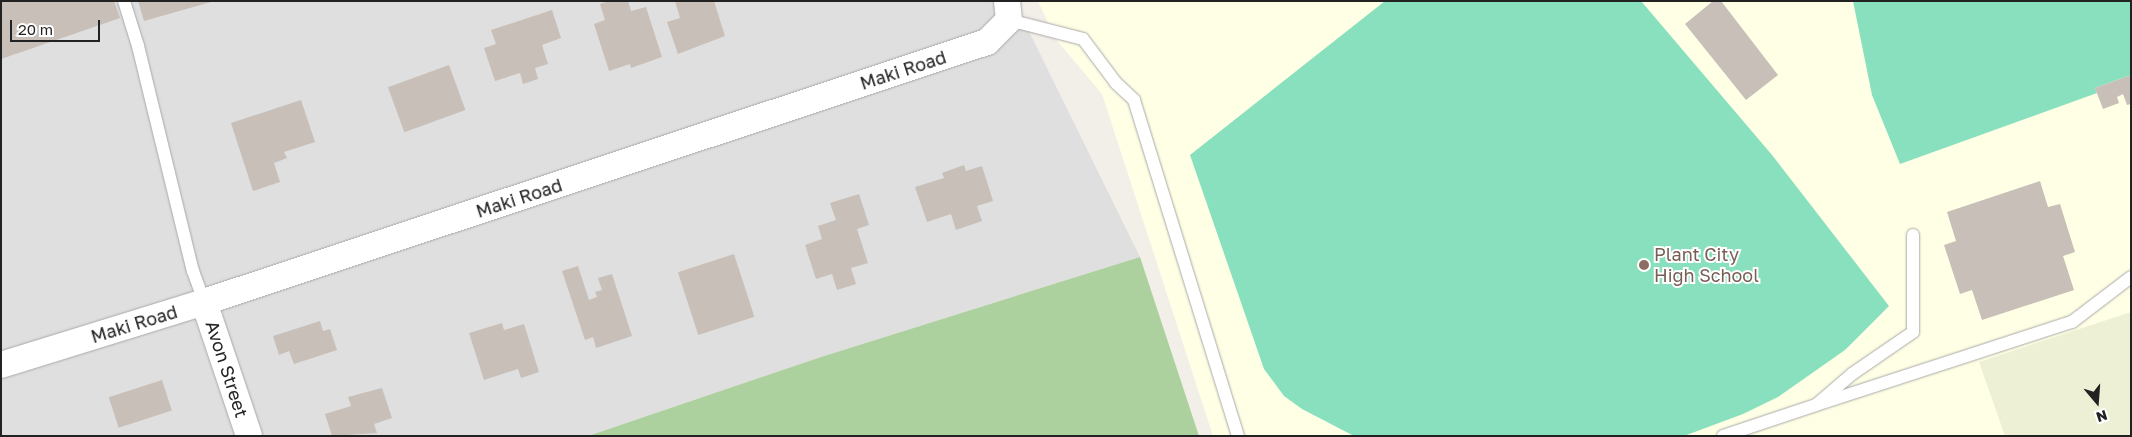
<!DOCTYPE html>
<style>
body{margin:0}
#map{position:relative;width:2132px;height:437px;overflow:hidden;background:#f2efe9;font-family:"Golos Text",sans-serif}
div>[style]{position:absolute}
.residential>*{inset:0;background:#e0dfdf}
.education>*{inset:0;background:#ffffe5}
.farmland>*{inset:0;background:#eef0d5}
.forest>*{inset:0;background:#add19e}
.pitch>*{inset:0;background:#88e0be}
.building>*{inset:0;background:#c7bfb8;transform-origin:0 0}
.roads{filter:drop-shadow(0 0 1px #a9a9a9) drop-shadow(0 0 1px #a9a9a9)}
.lane>*{height:12px;margin:-6px;padding:0 6px;transform-origin:6px;border-radius:6px;background:#fff}
.street>*{height:26px;margin:-13px;padding:0 13px;transform-origin:13px;border-radius:13px;background:#fff}
.dots>*{width:14px;height:14px;translate:-50% -50%;box-sizing:border-box;border:2px solid #fff;border-radius:50%}
span{translate:-50% -50%;white-space:nowrap;text-align:center;line-height:1.15;-webkit-text-stroke:4px #fff;paint-order:stroke}
.street-label{font-size:18px;color:#222}
.education-label{font-size:18px;color:#785e54}
.left{translate:0 -50%;text-align:left}
.frame{position:absolute;inset:0;border:2px solid #222;pointer-events:none}
.north{position:absolute;left:2072px;top:377px;width:50px;height:50px;-webkit-text-stroke:4px #fff;paint-order:stroke;rotate:162deg;font-size:14px;font-weight:700;line-height:20px;text-align:center;color:#222}
.north::after{content:'';display:block;margin:auto;width:18px;height:22px;background:#222;clip-path:polygon(50% 0,100% 100%,50% 72%,0 100%)}
.scale{position:absolute;left:10px;top:20px;width:90px;height:22px;box-sizing:border-box;border:2px solid #222;border-top:0;padding-left:6px;font-size:15px;line-height:18px;white-space:nowrap;color:#222;-webkit-text-stroke:4px #fff;paint-order:stroke}
</style>
<div id="map">
<div class="residential">
<i style="clip-path:polygon(1px 1px,1014px 1px,1140px 257px,821px 357px,588px 436px,1px 436px)"></i>
</div>
<div class="education">
<i style="clip-path:polygon(1038px 1px,2131px 1px,2131px 436px,1213px 436px,1102px 94px,1055px 38px)"></i>
</div>
<div class="farmland">
<i style="clip-path:polygon(2131px 312px,2131px 436px,2005px 436px,1979px 362px)"></i>
</div>
<div class="forest">
<i style="clip-path:polygon(1140px 257px,1199px 436px,588px 436px,821px 357px)"></i>
</div>
<div class="pitch">
<i style="clip-path:polygon(1385px 1px,1641px 1px,1772px 155px,1889px 306px,1845px 350px,1778px 397px,1743px 414px,1684px 436px,1354px 436px,1302px 409px,1284px 396px,1264px 369px,1190px 155px)"></i>
<i style="clip-path:polygon(1853px 1px,2131px 1px,2131px 75px,2095px 88px,2097px 93px,1900px 164px,1872px 95px)"></i>
</div>
<div class="building">
<i style="clip-path:polygon(1px 1px,114px 1px,120px 18px,1px 59px)"></i>
<i style="clip-path:polygon(138px 1px,211px 1px,211px 2px,144px 21px)"></i>
<i style="clip-path:polygon(609px 1px,628px 1px,631px 11px,646px 7px,662px 57px,631px 68px,630px 64px,609px 71px,594px 24px,605px 20px,600px 4px)"></i>
<i style="clip-path:polygon(675px 1px,714px 1px,725px 36px,678px 54px,667px 22px,680px 18px)"></i>
<i style="clip-path:polygon(1713px 1px,1721px 1px,1778px 75px,1746px 100px,1685px 24px)"></i>
<i style="clip-path:polygon(552px 10px,561px 38px,542px 45px,548px 64px,535px 68px,538px 79px,523px 84px,520px 73px,495px 81px,484px 48px,496px 44px,491px 30px)"></i>
<i style="left:449px;top:65px;width:48px;height:65px;rotate:70deg"></i>
<i style="clip-path:polygon(2131px 75px,2131px 104px,2127px 105px,2123px 94px,2117px 97px,2119px 103px,2103px 109px,2095px 88px)"></i>
<i style="clip-path:polygon(301px 100px,315px 142px,284px 152px,287px 158px,274px 163px,280px 182px,253px 191px,231px 123px)"></i>
<i style="clip-path:polygon(964px 165px,966px 171px,982px 166px,993px 201px,977px 206px,982px 221px,956px 230px,951px 214px,927px 222px,915px 187px,944px 178px,942px 173px)"></i>
<i style="clip-path:polygon(2040px 181px,2048px 207px,2060px 204px,2075px 252px,2063px 256px,2074px 290px,1982px 320px,1972px 290px,1960px 294px,1944px 245px,1956px 241px,1947px 212px)"></i>
<i style="clip-path:polygon(859px 194px,869px 225px,857px 229px,868px 263px,851px 268px,856px 284px,837px 290px,832px 274px,816px 279px,805px 245px,822px 239px,818px 226px,836px 220px,830px 203px)"></i>
<i style="left:734px;top:254px;width:66px;height:59px;rotate:72deg"></i>
<i style="clip-path:polygon(578px 266px,589px 300px,597px 297px,595px 292px,602px 290px,598px 278px,612px 274px,632px 336px,596px 348px,593px 337px,585px 340px,562px 271px)"></i>
<i style="clip-path:polygon(320px 321px,323px 331px,330px 329px,337px 350px,294px 364px,289px 351px,279px 355px,273px 336px)"></i>
<i style="clip-path:polygon(502px 323px,504px 330px,524px 324px,539px 372px,521px 378px,518px 369px,484px 380px,469px 333px)"></i>
<i style="left:162px;top:380px;width:32px;height:56px;rotate:72deg"></i>
<i style="clip-path:polygon(382px 388px,392px 418px,374px 424px,377px 433px,332px 436px,325px 414px,351px 406px,348px 397px)"></i>
</div>
<div class="roads">
<div class="lane">
<i style="left:124px;top:1px;width:47px;rotate:72.7deg"></i>
<i style="left:138px;top:46px;width:232px;rotate:76.3deg"></i>
<i style="left:193px;top:271px;width:33px;rotate:70deg"></i>
<i style="left:1009px;top:20px;width:76px;rotate:14.4deg"></i>
<i style="left:1083px;top:39px;width:55px;rotate:53.1deg"></i>
<i style="left:1116px;top:83px;width:25px;rotate:43deg"></i>
<i style="left:1134px;top:100px;width:352px;rotate:72.8deg"></i>
<i style="left:1816px;top:405px;width:269px;rotate:-18deg"></i>
<i style="left:2072px;top:322px;width:74px;rotate:-37.3deg"></i>
<i style="left:1723px;top:436px;width:98px;rotate:-18.4deg"></i>
<i style="left:1816px;top:405px;width:48px;rotate:-40.7deg"></i>
<i style="left:1852px;top:374px;width:74px;rotate:-34.5deg"></i>
<i style="left:1913px;top:332px;width:97px;rotate:-90deg"></i>
</div>
<div class="street">
<i style="left:204px;top:302px;width:141px;rotate:71.4deg"></i>
<i style="left:1px;top:365px;width:213px;rotate:-17.2deg"></i>
<i style="left:204px;top:302px;width:825px;rotate:-18.37deg"></i>
<i style="left:987px;top:42px;width:31px;rotate:-45deg"></i>
<i style="left:1009px;top:20px;width:19px;rotate:-96deg"></i>
</div>
</div>
<div class="dots">
<i style="left:1644px;top:265px;background:#8d6e63"></i>
</div>
<div class="street-label">
<span style="left:903px;top:70px;rotate:-18deg">Maki Road</span>
<span style="left:519px;top:198px;rotate:-18deg">Maki Road</span>
<span style="left:134px;top:324px;rotate:-17deg">Maki Road</span>
<span style="left:227px;top:369px;rotate:72deg">Avon Street</span>
</div>
<div class="education-label">
<span class="left" style="left:1654px;top:265px">Plant City<br>High School</span>
</div>
<div class="frame"></div>
<div class="north">N</div>
<div class="scale">20 m</div>
</div>
